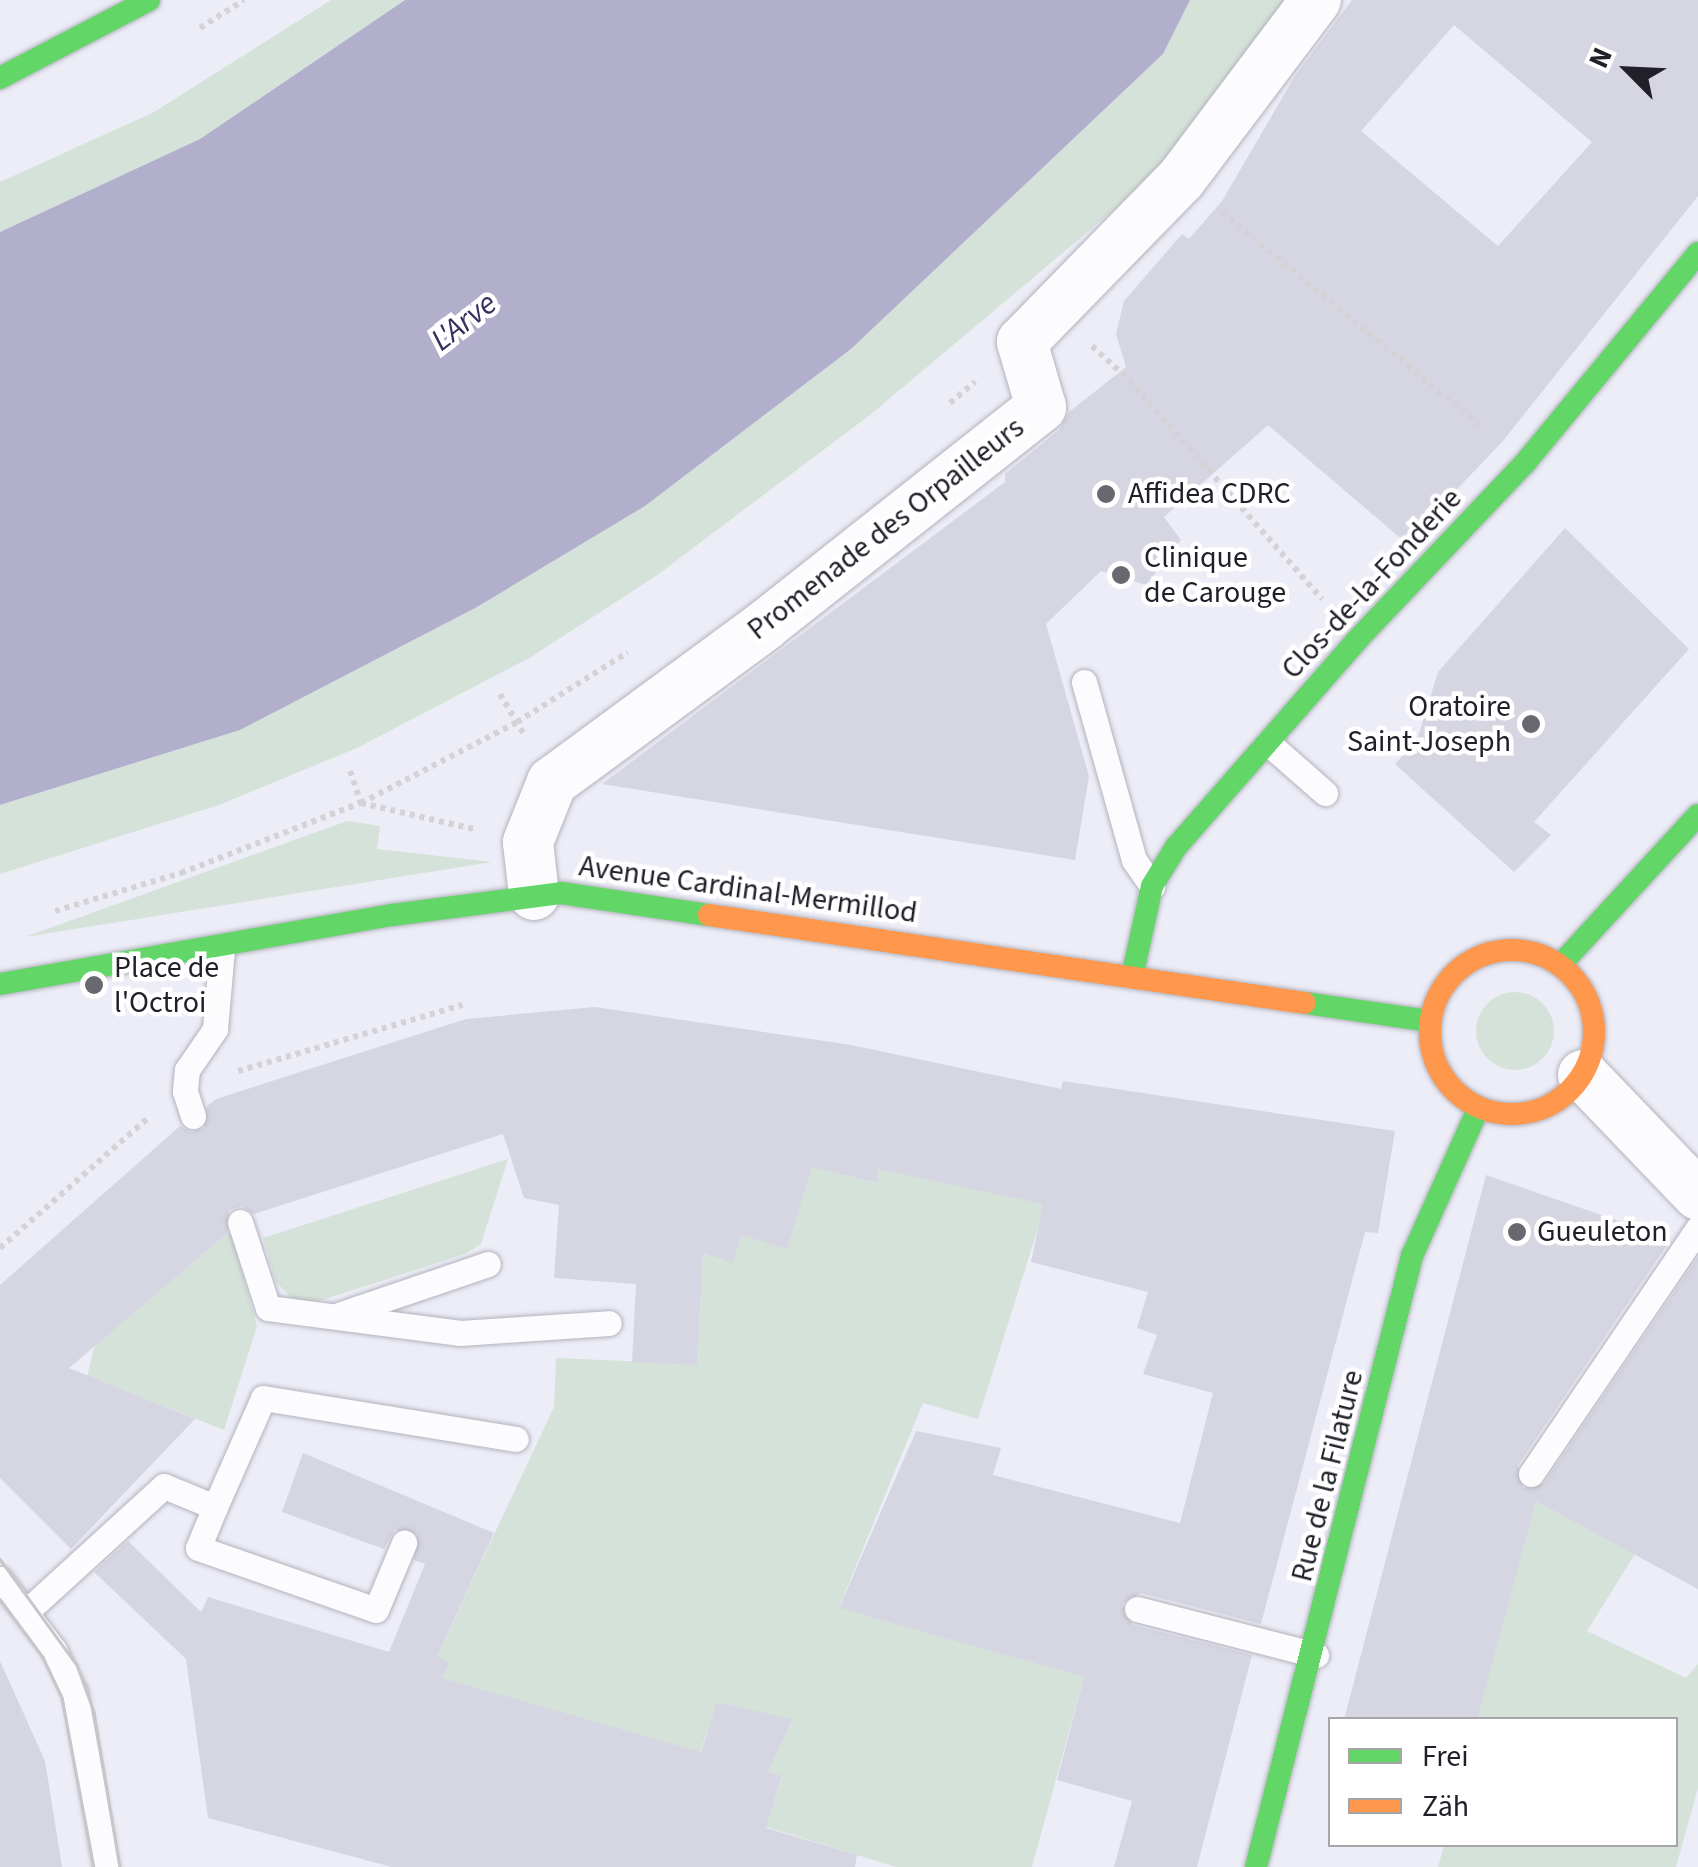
<!DOCTYPE html>
<meta charset="utf-8">
<style>
body{margin:0}
#map{position:relative;width:1698px;height:1867px;overflow:hidden;background:#ededf8;font-family:"Source Sans 3",sans-serif}
div>[style]{position:absolute}
.green>*{inset:0;background:#d5e2d9}
.round{border-radius:50%}
.water>*{inset:0;background:#b2afcc}
.building>*{inset:0;background:#d6d6e2}
.path>*{height:6px;margin-top:-3px;transform-origin:0;background:repeating-linear-gradient(90deg,#d3d3d6 0 5px,transparent 0 10px)}
.roads{filter:drop-shadow(0 0 2px #b3b3bd) drop-shadow(0 0 2px #b3b3bd)}
.lane>*{height:25px;margin:-12.5px;padding:0 12.5px;transform-origin:12.5px;border-radius:12.5px;background:#fcfcfe}
.street>*{height:50px;margin:-25px;padding:0 25px;transform-origin:25px;border-radius:25px;background:#fcfcfe}
.fast>*{height:22px;margin:-11px;padding:0 11px;transform-origin:11px;border-radius:11px;background:#63d668}
.slow>*{height:22px;margin:-11px;padding:0 11px;transform-origin:11px;border-radius:11px;background:#ff974d}
.slow>.ring{margin:-11px;padding:0;box-sizing:content-box;background:none;border:22px solid #ff974d;border-radius:50%}
.tram>*{height:2.5px;margin:-1.25px;padding:0 1.25px;transform-origin:1.25px;border-radius:1.25px;background:#c7c7c9}
.dots>*{width:28px;height:28px;translate:-50% -50%;box-sizing:border-box;border:5px solid #fff;border-radius:50%}
span{translate:-50% -50%;white-space:nowrap;text-align:center;line-height:1.15;-webkit-text-stroke:9px #fff;paint-order:stroke}
.poi-label{font-size:30px;color:#212029}
.left{translate:0 -50%;text-align:left}
.right{translate:-100% -50%;text-align:right}
.street-label{font-size:30px;color:#212029}
.water-label{font-size:32px;color:#372f5f;font-style:italic}
.legend{position:absolute;left:1328px;top:1717px;width:350px;height:130px;box-sizing:border-box;background:#fff;border:2px solid #a6a6a9;margin:0;padding:12px 18px;list-style:none;font-size:30px;color:#212029}
.legend li{display:flex;align-items:center;gap:20px;height:50px}
.legend b{width:50px;border:2px solid #a6a6a9}
.north{position:absolute;left:1578px;top:20px;width:100px;height:100px;-webkit-text-stroke:8px #fff;paint-order:stroke;rotate:294deg;font-size:28px;font-weight:700;line-height:40px;text-align:center;color:#212029}
.north::after{content:'';display:block;margin:auto;width:35px;height:45px;background:#212029;clip-path:polygon(50% 0,100% 100%,50% 72%,0 100%)}
</style>
<div id="map">
<div class="green">
<i style="clip-path:polygon(331px 0,405px 0,200px 139px,0 232px,0 182px,154px 112px)"></i>
<i style="clip-path:polygon(1190px 0,1299px 0,1185px 140px,1116px 208px,870px 415px,656px 576px,531px 657px,357px 748px,219px 805px,0 874px,0 805px,240px 730px,477px 607px,645px 506px,851px 349px,1163px 54px)"></i>
<i style="clip-path:polygon(347px 821px,380px 826px,377px 849px,492px 862px,25px 937px)"></i>
<i class="round" style="left:1476px;top:992px;width:78px;height:78px"></i>
<i style="clip-path:polygon(508px 1159px,481px 1244px,465px 1254px,313px 1303px,294px 1300px,276px 1282px,263px 1238px)"></i>
<i style="clip-path:polygon(811px 1166px,876px 1183px,878px 1169px,1124px 1193px,1040px 1222px,978px 1419px,923px 1403px,839px 1607px,1084px 1677px,1032px 1867px,896px 1867px,766px 1827px,782px 1777px,768px 1772px,753px 1711px,718px 1702px,700px 1752px,441px 1680px,437px 1656px,554px 1407px,556px 1358px,697px 1364px,703px 1253px,733px 1263px,750px 1208px)"></i>
<i style="clip-path:polygon(231px 1231px,257px 1326px,224px 1430px,87px 1376px,95px 1345px)"></i>
<i style="clip-path:polygon(1535px 1500px,1635px 1554px,1587px 1631px,1686px 1678px,1698px 1664px,1698px 1788px,1676px 1867px,1438px 1867px,1444px 1845px,1676px 1844px,1676px 1720px,1477px 1719px)"></i>
</div>
<div class="water">
<i style="clip-path:polygon(405px 0,1190px 0,1163px 54px,851px 349px,645px 506px,477px 607px,240px 730px,0 805px,0 232px,200px 139px)"></i>
</div>
<div class="building">
<i style="clip-path:polygon(evenodd,1352px 0,1698px 0,1698px 196px,1502px 442px,1406px 543px,1268px 425px,1164px 517px,1181px 540px,1146px 585px,1101px 571px,1046px 624px,1089px 776px,1075px 860px,602px 784px,1005px 482px,1005px 474px,1059px 430px,1069px 412px,1126px 367px,1116px 334px,1124px 301px,1182px 234px,1189px 239px,1222px 201px,1295px 76px,1352px 0,1454px 25px,1592px 142px,1498px 246px,1361px 131px,1454px 25px)"></i>
<i style="clip-path:polygon(1565px 528px,1689px 649px,1534px 822px,1551px 835px,1514px 872px,1395px 764px,1417px 740px,1438px 672px)"></i>
<i style="clip-path:polygon(595px 1007px,851px 1045px,1061px 1089px,1063px 1081px,1395px 1131px,1378px 1233px,1365px 1232px,1261px 1624px,1141px 1593px,1122px 1604px,1133px 1625px,1252px 1655px,1197px 1867px,1114px 1867px,1132px 1801px,1057px 1780px,1084px 1677px,839px 1608px,916px 1431px,1001px 1448px,993px 1475px,1180px 1523px,1213px 1393px,1143px 1374px,1157px 1335px,1137px 1328px,1148px 1292px,1031px 1262px,1043px 1204px,878px 1169px,877px 1183px,812px 1167px,787px 1249px,742px 1235px,733px 1263px,703px 1253px,697px 1365px,632px 1362px,636px 1284px,554px 1278px,559px 1205px,524px 1198px,503px 1134px,254px 1214px,242px 1206px,229px 1210px,227px 1234px,69px 1368px,195px 1419px,71px 1549px,0 1478px,0 1285px,180px 1126px,191px 1132px,204px 1128px,207px 1106px,216px 1099px,466px 1019px)"></i>
<i style="clip-path:polygon(1486px 1175px,1671px 1239px,1518px 1465px,1523px 1488px,1544px 1483px,1698px 1257px,1698px 1589px,1536px 1501px,1477px 1720px,1344px 1720px)"></i>
<i style="clip-path:polygon(303px 1453px,494px 1533px,437px 1656px,449px 1662px,442px 1678px,701px 1752px,717px 1702px,792px 1719px,768px 1772px,782px 1776px,766px 1828px,857px 1855px,855px 1867px,392px 1867px,208px 1818px,186px 1659px,94px 1572px,128px 1541px,201px 1612px,208px 1597px,389px 1652px,425px 1564px,414px 1560px,417px 1534px,395px 1530px,384px 1549px,282px 1512px)"></i>
<i style="clip-path:polygon(0 1661px,45px 1761px,62px 1867px,0 1867px)"></i>
</div>
<div class="path">
<i style="left:200px;top:28px;width:52px;rotate:-32.5deg"></i>
<i style="left:1222px;top:212px;width:337px;rotate:39.6deg"></i>
<i style="left:1092px;top:346px;width:50px;rotate:42.6deg"></i>
<i style="left:1129px;top:380px;width:292px;rotate:48.6deg"></i>
<i style="left:950px;top:403px;width:33px;rotate:-40deg"></i>
<i style="left:500px;top:694px;width:49px;rotate:59.2deg"></i>
<i style="left:350px;top:771px;width:34px;rotate:71deg"></i>
<i style="left:361px;top:803px;width:120px;rotate:13deg"></i>
<i style="left:55px;top:911px;width:132px;rotate:-16.8deg"></i>
<i style="left:181px;top:873px;width:193px;rotate:-21.3deg"></i>
<i style="left:361px;top:803px;width:176px;rotate:-27.4deg"></i>
<i style="left:517px;top:722px;width:131px;rotate:-32.2deg"></i>
<i style="left:238px;top:1071px;width:234px;rotate:-16.4deg"></i>
<i style="left:0;top:1248px;width:197px;rotate:-41.3deg"></i>
</div>
<div class="roads">
<div class="lane">
<i style="left:1084px;top:682px;width:185px;rotate:74.3deg"></i>
<i style="left:1134px;top:860px;width:32px;rotate:55deg"></i>
<i style="left:1268px;top:743px;width:76px;rotate:41.3deg"></i>
<i style="left:193px;top:1116px;width:26px;rotate:-108deg"></i>
<i style="left:185px;top:1091px;width:21px;rotate:-85deg"></i>
<i style="left:187px;top:1070px;width:50px;rotate:-55.7deg"></i>
<i style="left:215px;top:1029px;width:80px;rotate:-85deg"></i>
<i style="left:240px;top:1222px;width:90px;rotate:72deg"></i>
<i style="left:268px;top:1308px;width:194px;rotate:7.4deg"></i>
<i style="left:460px;top:1333px;width:149px;rotate:-3.8deg"></i>
<i style="left:341px;top:1314px;width:155px;rotate:-18.8deg"></i>
<i style="left:1531px;top:1474px;width:297px;rotate:-55.8deg"></i>
<i style="left:215px;top:1507px;width:44px;rotate:112.5deg"></i>
<i style="left:198px;top:1548px;width:188px;rotate:19.2deg"></i>
<i style="left:376px;top:1610px;width:73px;rotate:-67.3deg"></i>
<i style="left:0;top:1579px;width:89px;rotate:52.7deg"></i>
<i style="left:54px;top:1650px;width:48px;rotate:64deg"></i>
<i style="left:75px;top:1693px;width:177px;rotate:79.9deg"></i>
<i style="left:1137px;top:1609px;width:185px;rotate:14.4deg"></i>
<i style="left:27px;top:1611px;width:185px;rotate:-42.4deg"></i>
<i style="left:164px;top:1486px;width:55px;rotate:22.4deg"></i>
<i style="left:215px;top:1507px;width:119px;rotate:-66.2deg"></i>
<i style="left:263px;top:1398px;width:256px;rotate:9.2deg"></i>
</div>
<div class="street">
<i style="left:534px;top:895px;width:53px;rotate:-96.5deg"></i>
<i style="left:528px;top:842px;width:65px;rotate:-68.2deg"></i>
<i style="left:552px;top:782px;width:263px;rotate:-36.3deg"></i>
<i style="left:764px;top:626px;width:353px;rotate:-38.3deg"></i>
<i style="left:1041px;top:407px;width:68px;rotate:-106.3deg"></i>
<i style="left:1022px;top:342px;width:228px;rotate:-45.7deg"></i>
<i style="left:1181px;top:179px;width:224px;rotate:-53deg"></i>
<i style="left:1583px;top:1075px;width:166px;rotate:46.2deg"></i>
</div>
<div class="fast">
<i style="left:0;top:78px;width:168px;rotate:-27.6deg"></i>
<i style="left:1561px;top:964px;width:202px;rotate:-47.4deg"></i>
<i style="left:1132px;top:977px;width:93px;rotate:-77.6deg"></i>
<i style="left:1152px;top:886px;width:46px;rotate:-58.4deg"></i>
<i style="left:1176px;top:847px;width:275px;rotate:-48.8deg"></i>
<i style="left:1357px;top:640px;width:244px;rotate:-46.5deg"></i>
<i style="left:1525px;top:463px;width:272px;rotate:-50.5deg"></i>
<i style="left:0;top:984px;width:398px;rotate:-10deg"></i>
<i style="left:392px;top:915px;width:170px;rotate:-7.4deg"></i>
<i style="left:561px;top:893px;width:150px;rotate:8.5deg"></i>
<i style="left:1305px;top:1003px;width:126px;rotate:8.2deg"></i>
<i style="left:1256px;top:1867px;width:631px;rotate:-75.68deg"></i>
<i style="left:1412px;top:1256px;width:163px;rotate:-65.8deg"></i>
</div>
<div class="slow">
<i style="left:709px;top:915px;width:602px;rotate:8.4deg"></i>
<i class="ring" style="left:1430px;top:950px;width:142px;height:142px"></i>
</div>
</div>
<div class="tram">
<i style="left:0;top:1559px;width:131px;rotate:54deg"></i>
<i style="left:77px;top:1665px;width:50px;rotate:70.1deg"></i>
<i style="left:94px;top:1712px;width:157px;rotate:80.5deg"></i>
<i style="left:0;top:1599px;width:72px;rotate:53.4deg"></i>
<i style="left:43px;top:1657px;width:45px;rotate:65.1deg"></i>
<i style="left:62px;top:1698px;width:172px;rotate:79.3deg"></i>
</div>
<div class="dots">
<i style="left:1106px;top:494px;background:#686871"></i>
<i style="left:1121px;top:575px;background:#686871"></i>
<i style="left:1531px;top:724px;background:#686871"></i>
<i style="left:94px;top:985px;background:#686871"></i>
<i style="left:1517px;top:1232px;background:#686871"></i>
</div>
<div class="poi-label">
<span class="left" style="left:1128px;top:494px">Affidea CDRC</span>
<span class="left" style="left:1144px;top:575px">Clinique<br>de Carouge</span>
<span class="right" style="left:1511px;top:724px">Oratoire<br>Saint-Joseph</span>
<span class="left" style="left:114px;top:985px">Place de<br>l'Octroi</span>
<span class="left" style="left:1537px;top:1232px">Gueuleton</span>
</div>
<div class="street-label">
<span style="left:886px;top:529px;rotate:-38deg">Promenade des Orpailleurs</span>
<span style="left:1372px;top:584px;rotate:-47deg">Clos-de-la-Fonderie</span>
<span style="left:748px;top:890px;rotate:8deg">Avenue Cardinal-Mermillod</span>
<span style="left:1328px;top:1476px;rotate:-76deg">Rue de la Filature</span>
</div>
<div class="water-label">
<span style="left:464px;top:322px;rotate:-38deg">L'Arve</span>
</div>
<ul class="legend">
<li><b style="height:12px;background:#63d668"></b>Frei</li>
<li><b style="height:12px;background:#ff974d"></b>Zäh</li>
</ul>
<div class="north">N</div>
</div>
